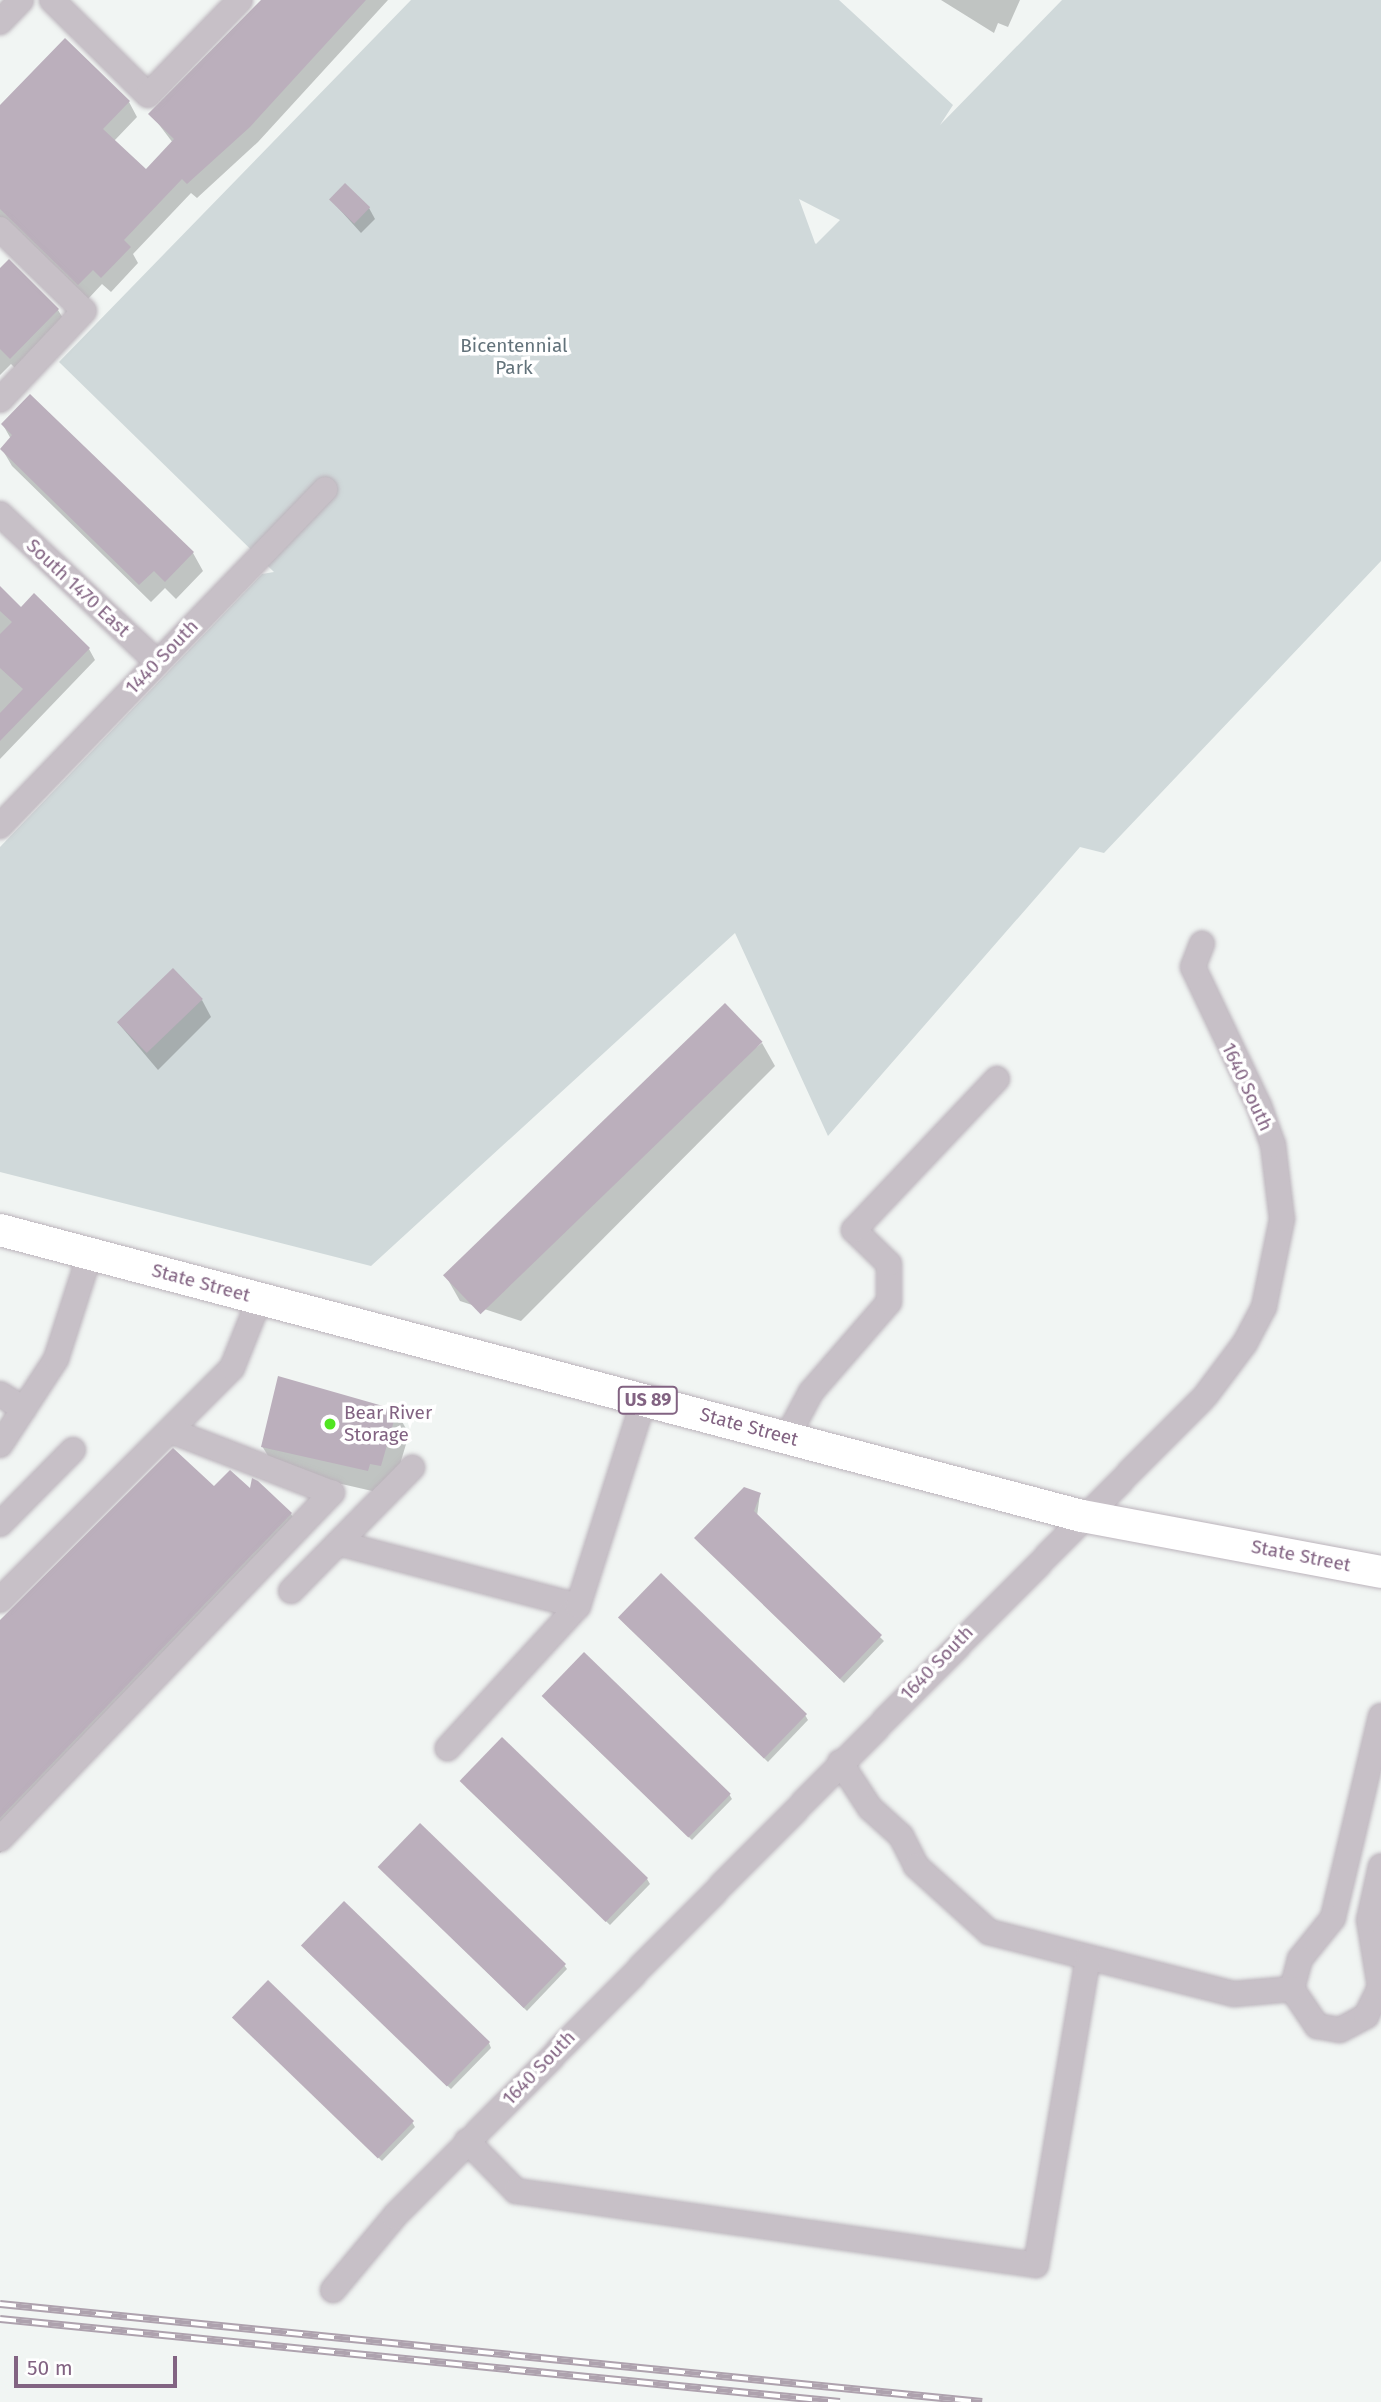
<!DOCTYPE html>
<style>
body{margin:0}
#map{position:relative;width:1381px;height:2402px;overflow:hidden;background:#f1f5f3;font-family:"Fira Sans",sans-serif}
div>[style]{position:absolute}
.green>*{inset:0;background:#d0d9da}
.shadow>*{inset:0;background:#0003}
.building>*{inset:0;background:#bbafbc;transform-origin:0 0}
.roads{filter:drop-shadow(0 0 2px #bbb3bb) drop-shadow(0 0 2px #bbb3bb)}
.minor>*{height:24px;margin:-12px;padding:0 12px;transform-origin:12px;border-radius:12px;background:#c7c0c7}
.major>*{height:32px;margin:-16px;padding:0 16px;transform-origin:16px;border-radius:16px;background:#fff}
.rail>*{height:8px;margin-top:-4px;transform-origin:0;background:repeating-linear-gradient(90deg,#fff 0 16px,#aea2ae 0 32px);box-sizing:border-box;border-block:2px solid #aea2ae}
.dots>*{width:19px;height:19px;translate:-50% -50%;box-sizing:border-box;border:4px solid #fff;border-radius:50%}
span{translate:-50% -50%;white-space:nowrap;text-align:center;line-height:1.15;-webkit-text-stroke:7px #fff;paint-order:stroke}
.shield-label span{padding:2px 5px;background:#fff;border:2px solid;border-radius:5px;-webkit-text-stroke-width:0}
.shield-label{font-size:18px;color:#826382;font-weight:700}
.park-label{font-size:19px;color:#62727a}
.street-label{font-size:19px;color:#826382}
.poi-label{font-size:19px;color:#826382}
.left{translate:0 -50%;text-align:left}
.scale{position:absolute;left:14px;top:2356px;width:163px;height:32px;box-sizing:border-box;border:4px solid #826382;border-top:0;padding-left:9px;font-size:21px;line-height:24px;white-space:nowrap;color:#826382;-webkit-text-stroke:5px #fff;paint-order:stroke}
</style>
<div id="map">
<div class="green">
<i style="clip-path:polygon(evenodd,411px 0,839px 0,953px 105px,940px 125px,1062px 0,1381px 0,1381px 561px,1104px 853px,1080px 847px,828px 1136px,735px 933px,371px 1266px,0 1172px,0 847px,262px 574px,274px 572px,59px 362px,411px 0,799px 199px,840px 220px,816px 244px,815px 243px,799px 199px)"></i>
</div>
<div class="shadow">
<i style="clip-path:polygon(263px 0,388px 0,258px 142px,197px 198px,191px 193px,133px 254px,138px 263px,111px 292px,102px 284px,88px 299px,0 228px,0 111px,129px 102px,137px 117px,114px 141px,146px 171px,173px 143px,151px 114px)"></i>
<i style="clip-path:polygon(941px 0,1020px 0,1008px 27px,998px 23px,994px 33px)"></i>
<i style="clip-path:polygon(331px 200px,369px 208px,375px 219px,361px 233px)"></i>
<i style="clip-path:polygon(0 270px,58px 310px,67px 325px,19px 372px,11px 364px,0 375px)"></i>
<i style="clip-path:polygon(3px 425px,193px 553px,203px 571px,176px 599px,165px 588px,151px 602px,12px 466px,2px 449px,11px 439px)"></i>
<i style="clip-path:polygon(0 588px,22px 609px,89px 649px,95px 660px,0 759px)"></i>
<i style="clip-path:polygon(202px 1000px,211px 1017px,158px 1070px,119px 1024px)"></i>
<i style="clip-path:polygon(762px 1043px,775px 1066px,521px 1321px,460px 1301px,447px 1278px)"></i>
<i style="clip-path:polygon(396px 1411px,409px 1434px,393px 1488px,381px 1493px,276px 1469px,262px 1446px)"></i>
<i style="clip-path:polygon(214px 1489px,251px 1492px,291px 1514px,304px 1536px,0 1853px,0 1626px)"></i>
<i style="clip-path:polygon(760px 1494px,757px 1516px,884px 1641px,844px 1683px,696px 1538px)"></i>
<i style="clip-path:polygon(623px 1622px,805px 1715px,808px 1720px,768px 1762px)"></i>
<i style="clip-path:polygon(547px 1701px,729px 1794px,732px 1799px,692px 1840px)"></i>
<i style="clip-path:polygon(465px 1786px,647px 1879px,650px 1884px,610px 1925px)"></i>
<i style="clip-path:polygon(379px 1867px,564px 1965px,567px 1969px,527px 2011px)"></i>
<i style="clip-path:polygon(306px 1950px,489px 2043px,491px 2048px,451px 2089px)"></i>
<i style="clip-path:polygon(234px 2017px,412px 2122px,415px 2127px,382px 2161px)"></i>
</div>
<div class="building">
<i style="clip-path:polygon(261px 0,366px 0,250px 127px,187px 184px,182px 179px,124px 240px,131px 247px,101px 278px,93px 270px,78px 285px,0 209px,0 105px,65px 38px,130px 101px,103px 129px,146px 169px,174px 139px,148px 114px)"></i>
<i style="left:345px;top:183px;width:35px;height:23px;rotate:44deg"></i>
<i style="clip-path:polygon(9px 259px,59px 309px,10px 359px,0 349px,0 268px)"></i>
<i style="clip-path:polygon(30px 394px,194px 552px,165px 582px,154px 571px,139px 585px,0 449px,12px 435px,1px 424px)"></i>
<i style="clip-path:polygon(0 586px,21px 607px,34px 593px,90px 648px,0 741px,0 713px,23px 689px,0 668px,0 634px,12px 622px,0 611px)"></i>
<i style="left:173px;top:968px;width:43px;height:78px;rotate:46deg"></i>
<i style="left:725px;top:1003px;width:54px;height:392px;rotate:46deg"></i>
<i style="clip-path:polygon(278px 1376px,397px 1410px,381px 1466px,370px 1464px,368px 1471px,261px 1447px)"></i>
<i style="clip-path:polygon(173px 1448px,214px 1486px,230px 1470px,250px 1488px,252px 1478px,258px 1481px,292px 1513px,0 1818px,0 1620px)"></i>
<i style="clip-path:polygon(744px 1487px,761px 1493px,754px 1511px,882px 1635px,840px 1679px,694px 1538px)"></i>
<i style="left:661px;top:1573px;width:203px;height:62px;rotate:44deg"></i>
<i style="left:584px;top:1652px;width:204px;height:61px;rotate:44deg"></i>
<i style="left:502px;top:1737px;width:203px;height:61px;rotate:44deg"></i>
<i style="left:420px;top:1823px;width:203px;height:61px;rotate:44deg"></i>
<i style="left:344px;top:1901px;width:203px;height:62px;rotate:44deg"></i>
<i style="left:268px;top:1980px;width:203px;height:52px;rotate:44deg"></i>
</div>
<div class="roads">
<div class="minor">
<i style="left:52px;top:0;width:135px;rotate:44.7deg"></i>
<i style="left:148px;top:95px;width:132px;rotate:-45.9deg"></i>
<i style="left:0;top:22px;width:30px;rotate:-46deg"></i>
<i style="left:0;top:229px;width:117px;rotate:44.3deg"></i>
<i style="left:84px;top:311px;width:122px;rotate:133.3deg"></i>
<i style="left:0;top:514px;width:216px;rotate:43.3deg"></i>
<i style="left:0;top:826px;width:468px;rotate:-46deg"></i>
<i style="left:0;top:1394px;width:28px;rotate:32deg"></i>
<i style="left:787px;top:1437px;width:51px;rotate:-61.9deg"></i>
<i style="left:811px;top:1392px;width:119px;rotate:-49.1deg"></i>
<i style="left:889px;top:1302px;width:38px;rotate:-90deg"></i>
<i style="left:889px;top:1264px;width:49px;rotate:-135.8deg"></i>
<i style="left:854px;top:1230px;width:208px;rotate:-46.6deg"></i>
<i style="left:0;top:1445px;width:103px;rotate:-56.9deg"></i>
<i style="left:56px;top:1359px;width:110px;rotate:-72.1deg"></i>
<i style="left:0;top:1524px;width:104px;rotate:-45.4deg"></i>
<i style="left:338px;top:1543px;width:248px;rotate:14.7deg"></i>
<i style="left:578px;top:1606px;width:193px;rotate:132.5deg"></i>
<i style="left:291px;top:1591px;width:173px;rotate:-45.5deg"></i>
<i style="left:0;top:1600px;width:328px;rotate:-45deg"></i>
<i style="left:232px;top:1368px;width:75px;rotate:-68.2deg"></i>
<i style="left:578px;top:1606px;width:217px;rotate:-72.3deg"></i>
<i style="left:1381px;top:1716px;width:208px;rotate:103.4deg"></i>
<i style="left:1333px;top:1918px;width:53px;rotate:128.8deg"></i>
<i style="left:1300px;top:1959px;width:31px;rotate:105deg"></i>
<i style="left:1292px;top:1989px;width:45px;rotate:56deg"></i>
<i style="left:1317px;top:2026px;width:23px;rotate:10deg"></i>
<i style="left:1340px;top:2030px;width:30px;rotate:-28deg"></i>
<i style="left:1366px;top:2016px;width:32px;rotate:-64deg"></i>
<i style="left:1380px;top:1987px;width:68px;rotate:-99.3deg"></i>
<i style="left:1369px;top:1920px;width:55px;rotate:-77.5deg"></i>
<i style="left:840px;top:1762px;width:55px;rotate:56.9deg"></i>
<i style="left:870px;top:1808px;width:42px;rotate:42.1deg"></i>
<i style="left:901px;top:1836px;width:34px;rotate:63deg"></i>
<i style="left:916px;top:1866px;width:98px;rotate:42.1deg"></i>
<i style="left:989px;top:1932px;width:253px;rotate:14.2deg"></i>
<i style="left:1234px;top:1994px;width:58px;rotate:-4.9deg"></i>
<i style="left:0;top:1839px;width:480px;rotate:-46.2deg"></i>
<i style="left:332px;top:1493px;width:173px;rotate:-158.9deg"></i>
<i style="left:467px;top:2141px;width:70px;rotate:45.6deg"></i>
<i style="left:516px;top:2191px;width:525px;rotate:8.1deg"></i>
<i style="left:1036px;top:2265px;width:312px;rotate:-80.4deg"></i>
<i style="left:333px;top:2290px;width:95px;rotate:-50.1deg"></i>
<i style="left:394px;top:2217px;width:1155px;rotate:-45.35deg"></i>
<i style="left:1206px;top:1395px;width:65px;rotate:-53.1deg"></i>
<i style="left:1245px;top:1343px;width:41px;rotate:-62.2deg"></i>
<i style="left:1264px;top:1307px;width:90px;rotate:-78.4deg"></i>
<i style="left:1282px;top:1219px;width:75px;rotate:-96.9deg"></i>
<i style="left:1273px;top:1145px;width:41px;rotate:-109.7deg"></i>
<i style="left:1259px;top:1106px;width:154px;rotate:-115.4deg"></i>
<i style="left:1193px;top:967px;width:25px;rotate:-69deg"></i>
</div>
<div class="major">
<i style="left:0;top:1230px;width:1119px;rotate:14.81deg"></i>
<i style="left:1082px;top:1516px;width:304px;rotate:10.6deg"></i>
</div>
</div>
<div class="rail">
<i style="left:0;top:2304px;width:987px;rotate:5.7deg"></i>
<i style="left:0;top:2319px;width:844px;rotate:5.64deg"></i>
</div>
<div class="dots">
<i style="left:330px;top:1424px;background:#51e521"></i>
</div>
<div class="shield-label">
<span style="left:648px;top:1400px">US 89</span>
</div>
<div class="park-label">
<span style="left:514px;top:357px">Bicentennial<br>Park</span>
</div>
<div class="street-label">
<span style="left:78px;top:588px;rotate:43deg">South 1470 East</span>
<span style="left:162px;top:657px;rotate:-46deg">1440 South</span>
<span style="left:1247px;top:1087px;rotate:65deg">1640 South</span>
<span style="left:201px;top:1283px;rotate:15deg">State Street</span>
<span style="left:749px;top:1427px;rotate:15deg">State Street</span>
<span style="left:1301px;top:1556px;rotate:11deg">State Street</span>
<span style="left:937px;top:1663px;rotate:-46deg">1640 South</span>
<span style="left:539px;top:2068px;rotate:-46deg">1640 South</span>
</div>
<div class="poi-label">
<span class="left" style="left:344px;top:1424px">Bear River<br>Storage</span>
</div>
<div class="scale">50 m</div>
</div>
